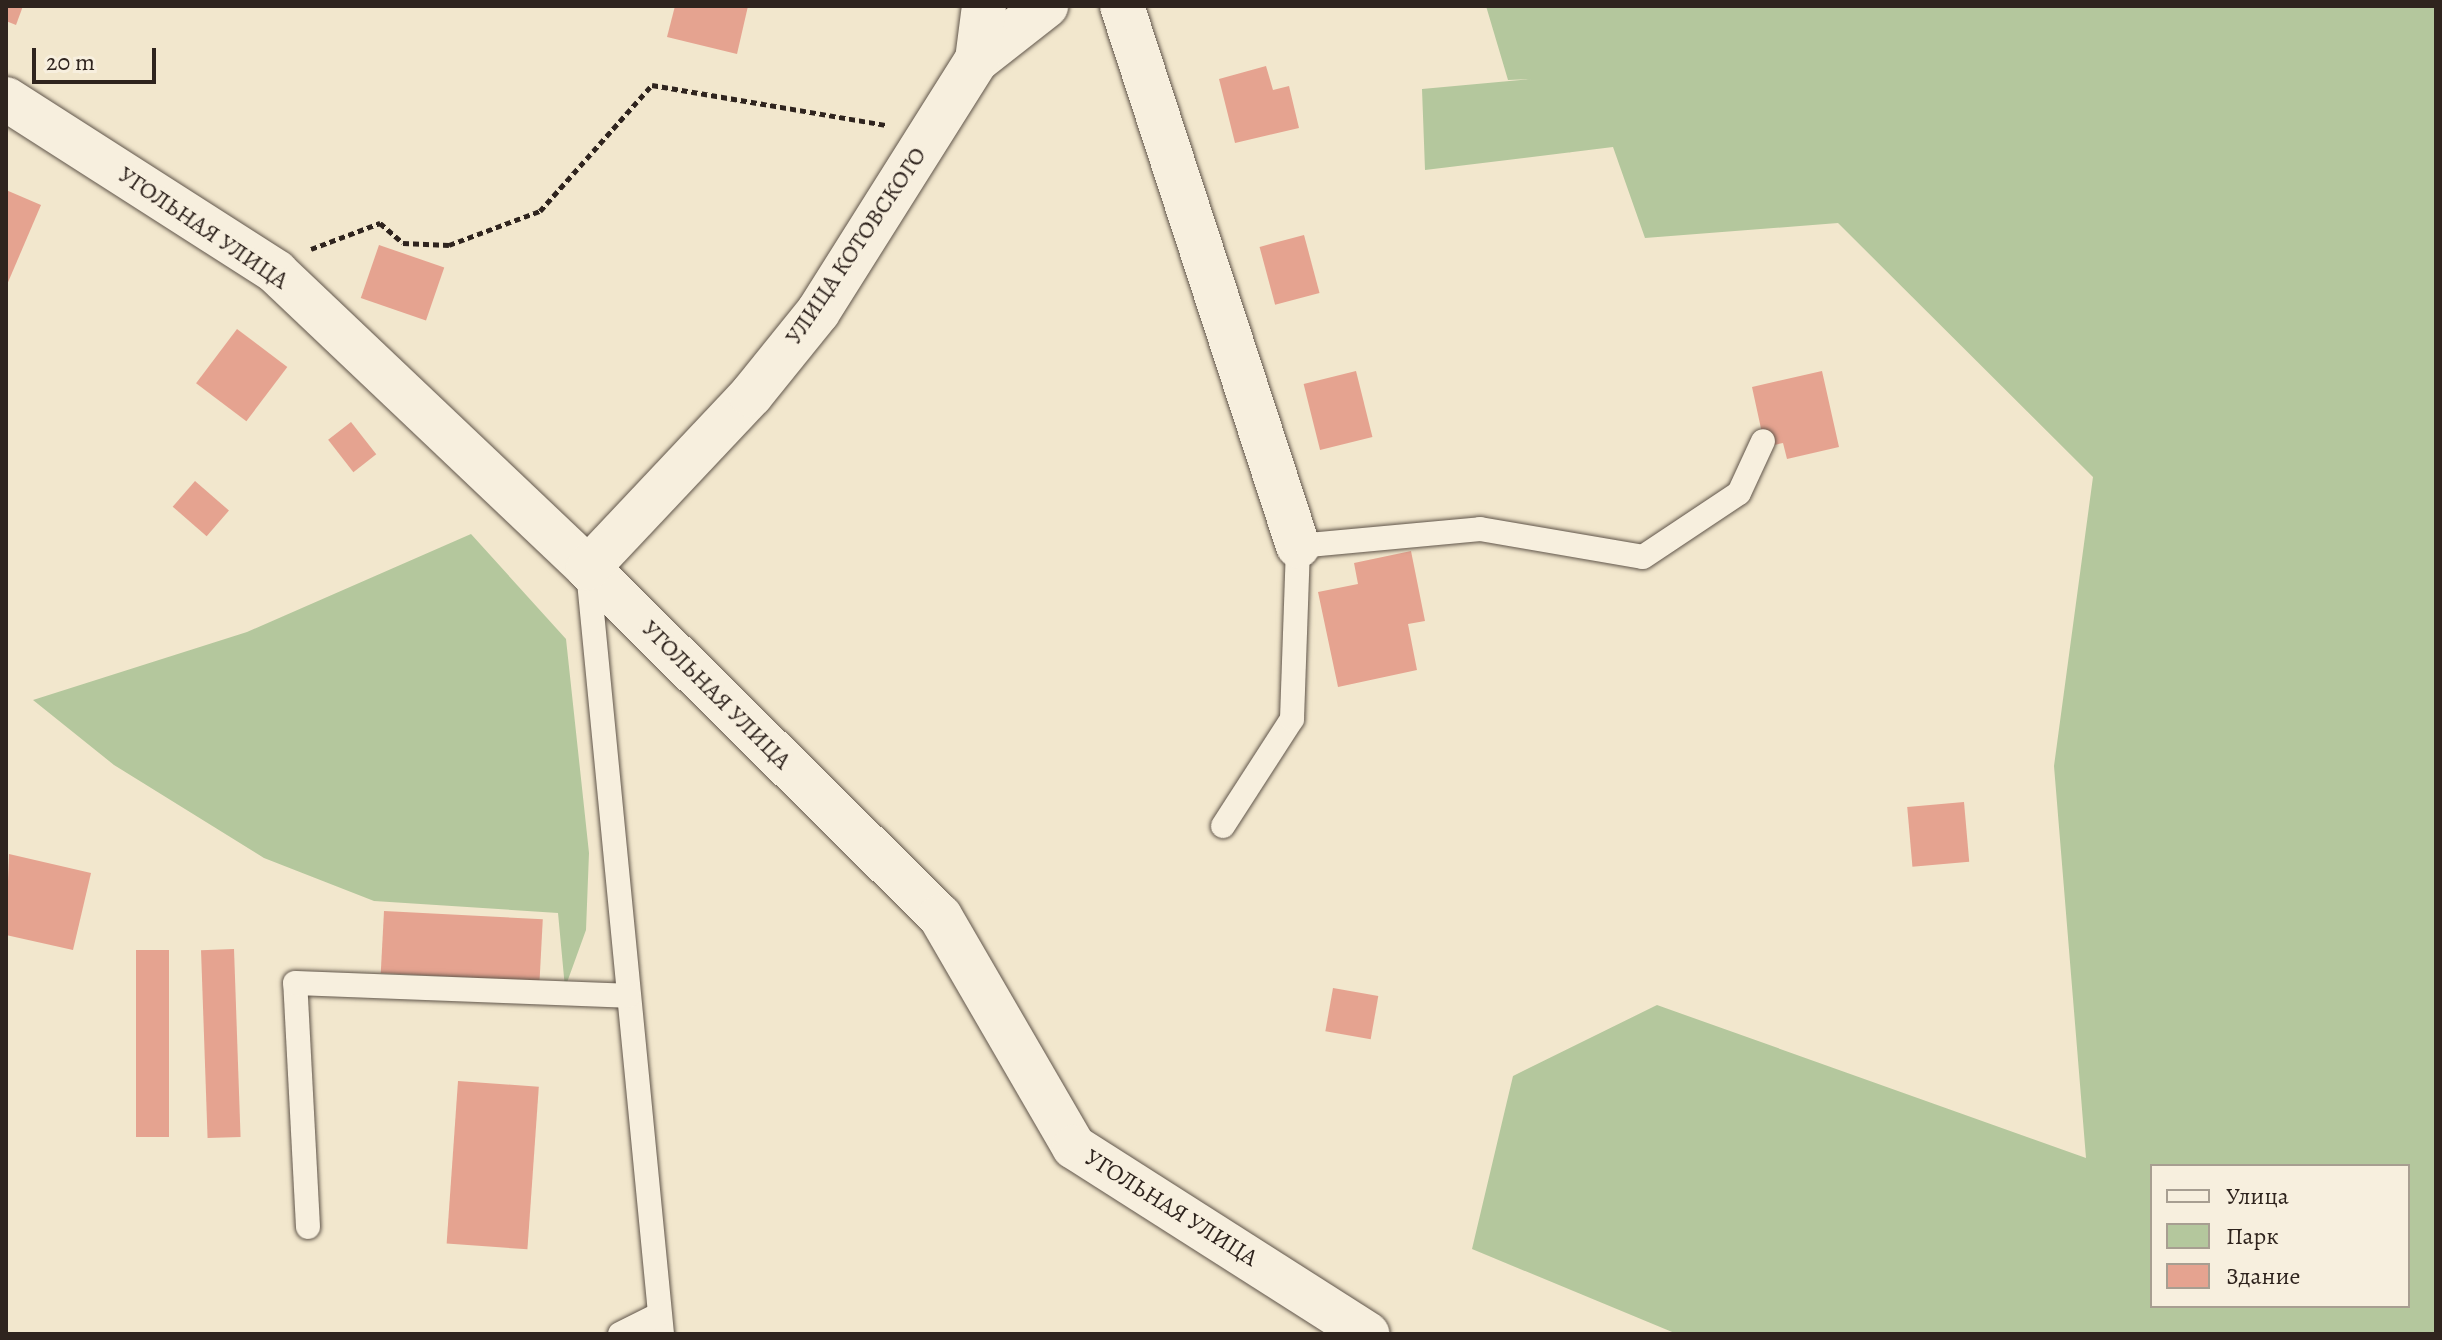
<!DOCTYPE html>
<meta charset="utf-8">
<style>
body{margin:0}
#map{position:relative;width:2442px;height:1340px;overflow:hidden;background:#f2e7cd;font-family:Alegreya,serif}
div>[style]{position:absolute}
.green>*{inset:0;background:#b4c79d}
.building>*{inset:0;background:#e5a390;transform-origin:0 0}
.path>*{height:5px;margin-top:-2.5px;transform-origin:0;background:repeating-linear-gradient(90deg,#2f241e 0 6px,transparent 0 10px)}
.roads{filter:drop-shadow(0 0 2px #60554a) drop-shadow(0 0 2px #60554a)}
.service>*{height:24px;margin:-12px;padding:0 12px;transform-origin:12px;border-radius:12px;background:#f7efde}
.minor>*{height:44px;margin:-22px;padding:0 22px;transform-origin:22px;border-radius:22px;background:#f7efde}
span{translate:-50% -50%;white-space:nowrap;text-align:center;line-height:1.15;-webkit-text-stroke:7px #f7efde;paint-order:stroke}
.street-label{font-size:24px;color:#2f241e}
.frame{position:absolute;inset:0;border:8px solid #2f241e;pointer-events:none}
.legend{position:absolute;left:2150px;top:1164px;width:260px;height:144px;box-sizing:border-box;background:#f7efde;border:2px solid #a79e91;margin:0;padding:10px 14px;list-style:none;font-size:24px;color:#2f241e}
.legend li{display:flex;align-items:center;gap:16px;height:40px}
.legend b{width:40px;border:2px solid #a79e91}
.scale{position:absolute;left:32px;top:48px;width:124px;height:36px;box-sizing:border-box;border:4px solid #2f241e;border-top:0;padding-left:10px;font-size:24px;line-height:28px;white-space:nowrap;color:#2f241e;-webkit-text-stroke:6px #f7efde;paint-order:stroke}
</style>
<div id="map">
<div class="green">
<i style="clip-path:polygon(evenodd,1486px 6px,2436px 6px,2436px 1334px,1677px 1334px,1472px 1249px,1513px 1076px,1657px 1005px,2086px 1158px,2054px 766px,2093px 477px,1838px 223px,1645px 238px,1613px 147px,1425px 170px,1422px 89px,1531px 79px,1508px 80px,1486px 6px,2152px 1166px,2408px 1166px,2408px 1306px,2152px 1306px,2152px 1166px)"></i>
<i style="clip-path:polygon(471px 534px,566px 639px,589px 853px,586px 930px,565px 988px,558px 913px,374px 901px,264px 858px,114px 765px,33px 700px,247px 632px)"></i>
</div>
<div class="building">
<i style="clip-path:polygon(6px 6px,23px 6px,16px 25px,6px 21px)"></i>
<i style="clip-path:polygon(675px 6px,748px 6px,737px 54px,667px 37px)"></i>
<i style="clip-path:polygon(1266px 66px,1273px 90px,1289px 86px,1299px 128px,1235px 143px,1219px 79px)"></i>
<i style="clip-path:polygon(6px 190px,41px 205px,6px 287px)"></i>
<i style="left:1304px;top:235px;width:60px;height:46px;rotate:75deg"></i>
<i style="left:379px;top:245px;width:69px;height:56px;rotate:19deg"></i>
<i style="left:237px;top:329px;width:63px;height:68px;rotate:37deg"></i>
<i style="left:1356px;top:371px;width:68px;height:54px;rotate:76deg"></i>
<i style="clip-path:polygon(1822px 371px,1839px 447px,1787px 459px,1783px 443px,1765px 447px,1752px 387px)"></i>
<i style="left:351px;top:422px;width:41px;height:29px;rotate:52deg"></i>
<i style="left:195px;top:481px;width:45px;height:34px;rotate:41deg"></i>
<i style="clip-path:polygon(1411px 551px,1425px 621px,1408px 624px,1417px 670px,1338px 687px,1318px 592px,1358px 584px,1354px 563px)"></i>
<i style="left:1964px;top:802px;width:60px;height:57px;rotate:85deg"></i>
<i style="clip-path:polygon(9px 854px,91px 873px,73px 950px,6px 935px)"></i>
<i style="left:384px;top:911px;width:159px;height:62px;rotate:3deg"></i>
<i style="left:234px;top:949px;width:188px;height:33px;rotate:88deg"></i>
<i style="left:136px;top:950px;width:33px;height:187px"></i>
<i style="left:1333px;top:988px;width:46px;height:44px;rotate:10deg"></i>
<i style="left:458px;top:1081px;width:81px;height:163px;rotate:4deg"></i>
</div>
<div class="path">
<i style="left:311px;top:249px;width:74px;rotate:-20.6deg"></i>
<i style="left:380px;top:223px;width:30px;rotate:41deg"></i>
<i style="left:403px;top:243px;width:46px;rotate:2.5deg"></i>
<i style="left:449px;top:245px;width:97px;rotate:-20.5deg"></i>
<i style="left:540px;top:211px;width:169px;rotate:-48.4deg"></i>
<i style="left:652px;top:85px;width:238px;rotate:9.7deg"></i>
</div>
<div class="roads">
<div class="service">
<i style="left:588px;top:571px;width:767px;rotate:84.46deg"></i>
<i style="left:1223px;top:826px;width:127px;rotate:-57.2deg"></i>
<i style="left:1292px;top:719px;width:173px;rotate:-88deg"></i>
<i style="left:1298px;top:546px;width:183px;rotate:-5.3deg"></i>
<i style="left:1480px;top:529px;width:165px;rotate:9.7deg"></i>
<i style="left:1643px;top:557px;width:115px;rotate:-33.7deg"></i>
<i style="left:1739px;top:493px;width:57px;rotate:-65.2deg"></i>
<i style="left:308px;top:1227px;width:244px;rotate:-93deg"></i>
<i style="left:295px;top:983px;width:333px;rotate:2.2deg"></i>
<i style="left:620px;top:1334px;width:42px;rotate:-26.6deg"></i>
</div>
<div class="minor">
<i style="left:1122px;top:6px;width:568px;rotate:71.95deg"></i>
<i style="left:977px;top:60px;width:88px;rotate:-38deg"></i>
<i style="left:6px;top:99px;width:321px;rotate:32.6deg"></i>
<i style="left:276px;top:272px;width:430px;rotate:43.5deg"></i>
<i style="left:588px;top:568px;width:495px;rotate:44.7deg"></i>
<i style="left:940px;top:916px;width:267px;rotate:59.9deg"></i>
<i style="left:1074px;top:1147px;width:348px;rotate:32.5deg"></i>
<i style="left:588px;top:568px;width:238px;rotate:-46.7deg"></i>
<i style="left:751px;top:395px;width:107px;rotate:-51.1deg"></i>
<i style="left:818px;top:312px;width:298px;rotate:-57.8deg"></i>
<i style="left:977px;top:60px;width:54px;rotate:-82.6deg"></i>
</div>
</div>
<div class="street-label">
<span style="left:203px;top:228px;rotate:34deg">УГОЛЬНАЯ УЛИЦА</span>
<span style="left:856px;top:246px;rotate:-56deg">УЛИЦА КОТОВСКОГО</span>
<span style="left:716px;top:695px;rotate:45deg">УГОЛЬНАЯ УЛИЦА</span>
<span style="left:1171px;top:1208px;rotate:32deg">УГОЛЬНАЯ УЛИЦА</span>
</div>
<div class="frame"></div>
<ul class="legend">
<li><b style="height:10px;background:#f7efde"></b>Улица</li>
<li><b style="height:22px;background:#b4c79d"></b>Парк</li>
<li><b style="height:22px;background:#e5a390"></b>Здание</li>
</ul>
<div class="scale">20 m</div>
</div>
